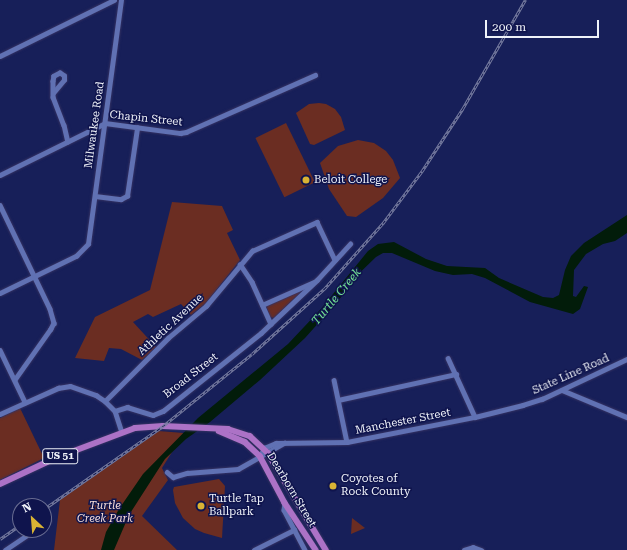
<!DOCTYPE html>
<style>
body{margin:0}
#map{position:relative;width:627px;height:550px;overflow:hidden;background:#171f59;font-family:"Roboto Serif",serif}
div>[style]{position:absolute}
.green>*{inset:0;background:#6b2d22;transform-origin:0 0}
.water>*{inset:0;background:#021c0a}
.roads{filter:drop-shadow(0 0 1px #353262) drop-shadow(0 0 1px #353262)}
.minor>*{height:4.5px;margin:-2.25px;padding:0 2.25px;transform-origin:2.25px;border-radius:2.25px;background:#6071b3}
.major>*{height:5.5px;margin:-2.75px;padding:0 2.75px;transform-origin:2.75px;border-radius:2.75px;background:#ac72c6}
.rail>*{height:2.5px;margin-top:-1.25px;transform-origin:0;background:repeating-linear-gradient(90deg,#0f144d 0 3px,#797ea1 0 6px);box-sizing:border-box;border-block:1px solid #797ea1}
.dots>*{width:11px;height:11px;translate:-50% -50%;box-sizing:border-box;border:2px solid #0f144d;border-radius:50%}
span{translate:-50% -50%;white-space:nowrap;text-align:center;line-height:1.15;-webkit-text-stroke:3px #0f144d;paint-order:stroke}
.shield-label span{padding:1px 3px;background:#0f144d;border:1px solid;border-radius:3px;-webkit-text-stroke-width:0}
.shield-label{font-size:10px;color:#eff2f9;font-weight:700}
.street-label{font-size:11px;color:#eff2f9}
.poi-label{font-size:11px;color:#eff2f9}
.left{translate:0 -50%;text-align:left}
.park-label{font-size:11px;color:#f7ddd8;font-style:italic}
.water-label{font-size:12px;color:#73e294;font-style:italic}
.north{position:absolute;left:12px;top:498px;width:40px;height:40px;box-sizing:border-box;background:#0f144d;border:1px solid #696d92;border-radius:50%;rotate:334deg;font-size:11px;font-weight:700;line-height:16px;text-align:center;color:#eff2f9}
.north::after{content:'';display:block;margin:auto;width:14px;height:18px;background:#d9b334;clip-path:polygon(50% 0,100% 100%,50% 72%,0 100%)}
.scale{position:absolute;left:485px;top:20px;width:114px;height:18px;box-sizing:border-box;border:2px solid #eff2f9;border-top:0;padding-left:5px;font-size:12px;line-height:14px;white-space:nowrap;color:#eff2f9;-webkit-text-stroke:3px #0f144d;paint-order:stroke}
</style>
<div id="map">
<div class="green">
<i style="clip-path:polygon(319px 103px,326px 104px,335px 109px,341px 117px,345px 130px,314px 145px,310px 144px,296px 113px,309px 104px)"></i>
<i style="left:286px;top:123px;width:66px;height:34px;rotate:64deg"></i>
<i style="clip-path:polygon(358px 140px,374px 143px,386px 151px,393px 160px,400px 178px,383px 198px,356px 217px,347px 216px,329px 189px,320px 163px,338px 146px)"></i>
<i style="clip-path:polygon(172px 202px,222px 206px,233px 230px,227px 233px,240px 260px,206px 303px,191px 315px,181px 304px,153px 317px,148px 314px,133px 322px,156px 347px,142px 360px,121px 349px,109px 348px,104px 361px,75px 358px,95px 317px,150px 290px)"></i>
<i style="clip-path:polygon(299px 291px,301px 292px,274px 318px,270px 317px,266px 306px)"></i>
<i style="clip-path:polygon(20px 408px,44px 458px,0 480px,0 418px)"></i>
<i style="clip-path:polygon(159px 431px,184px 433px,162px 468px,168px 480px,142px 516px,177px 550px,54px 550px,60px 500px)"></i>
<i style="clip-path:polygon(219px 479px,225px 486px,222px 538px,204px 533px,195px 529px,183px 518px,175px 503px,173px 490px,174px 487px)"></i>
<i style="clip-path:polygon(352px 518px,365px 528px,351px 534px)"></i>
</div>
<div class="water">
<i style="clip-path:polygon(627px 215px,627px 233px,615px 241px,603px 244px,586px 254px,574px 270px,573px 296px,576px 297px,584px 286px,588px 287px,580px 309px,573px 314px,530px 302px,485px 278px,472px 274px,453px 275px,435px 271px,392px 253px,383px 253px,376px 257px,347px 285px,342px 296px,331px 309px,305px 338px,260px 380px,210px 422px,186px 439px,165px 459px,129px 515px,114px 550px,101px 550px,106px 532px,119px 509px,143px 474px,198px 418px,288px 344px,320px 310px,368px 251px,378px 244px,394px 242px,426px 259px,447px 266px,485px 268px,499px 278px,543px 297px,553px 298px,559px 295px,565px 270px,571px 256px,584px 243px)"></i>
</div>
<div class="roads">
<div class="minor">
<i style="left:0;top:56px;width:127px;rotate:-26.2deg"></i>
<i style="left:53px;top:93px;width:17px;rotate:-50deg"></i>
<i style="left:64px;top:80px;width:4px;rotate:-90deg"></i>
<i style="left:64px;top:76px;width:5px;rotate:-143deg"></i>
<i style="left:60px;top:73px;width:7px;rotate:153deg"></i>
<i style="left:54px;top:76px;width:5px;rotate:101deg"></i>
<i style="left:53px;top:81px;width:16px;rotate:90deg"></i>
<i style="left:53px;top:97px;width:30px;rotate:69deg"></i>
<i style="left:64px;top:125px;width:17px;rotate:77deg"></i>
<i style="left:0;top:175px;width:117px;rotate:-26.3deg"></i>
<i style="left:105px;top:123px;width:76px;rotate:7.6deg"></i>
<i style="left:180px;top:133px;width:6px;rotate:-9deg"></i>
<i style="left:186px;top:132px;width:141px;rotate:-23.8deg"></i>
<i style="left:95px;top:196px;width:26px;rotate:7deg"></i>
<i style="left:121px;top:199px;width:7px;rotate:-27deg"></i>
<i style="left:127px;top:196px;width:69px;rotate:-81.6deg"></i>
<i style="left:0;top:205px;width:115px;rotate:64.3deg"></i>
<i style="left:50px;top:309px;width:15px;rotate:74deg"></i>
<i style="left:54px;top:323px;width:7px;rotate:117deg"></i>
<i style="left:51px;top:329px;width:62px;rotate:125.2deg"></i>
<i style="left:240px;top:264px;width:22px;rotate:56deg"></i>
<i style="left:252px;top:282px;width:46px;rotate:65.7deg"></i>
<i style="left:0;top:293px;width:85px;rotate:-26deg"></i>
<i style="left:76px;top:256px;width:17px;rotate:-45deg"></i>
<i style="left:88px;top:244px;width:246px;rotate:-82.3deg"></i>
<i style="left:262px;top:305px;width:57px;rotate:-23.9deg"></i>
<i style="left:0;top:350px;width:58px;rotate:64.3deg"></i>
<i style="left:448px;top:358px;width:65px;rotate:65.4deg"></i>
<i style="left:334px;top:380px;width:63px;rotate:78.2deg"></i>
<i style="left:562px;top:390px;width:70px;rotate:22.6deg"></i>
<i style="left:338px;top:400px;width:121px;rotate:-12.4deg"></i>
<i style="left:105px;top:401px;width:89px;rotate:-45deg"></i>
<i style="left:168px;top:338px;width:50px;rotate:-40.1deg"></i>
<i style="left:206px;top:306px;width:72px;rotate:-50.1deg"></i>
<i style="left:252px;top:251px;width:71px;rotate:-24deg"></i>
<i style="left:317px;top:222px;width:42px;rotate:64.7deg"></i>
<i style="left:115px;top:411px;width:13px;rotate:-18deg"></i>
<i style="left:127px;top:407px;width:27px;rotate:17deg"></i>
<i style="left:153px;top:415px;width:11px;rotate:-22deg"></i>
<i style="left:163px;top:411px;width:125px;rotate:-38.5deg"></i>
<i style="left:261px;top:333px;width:77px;rotate:-43.4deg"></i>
<i style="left:317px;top:280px;width:49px;rotate:-47.5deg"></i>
<i style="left:0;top:414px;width:64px;rotate:-24.1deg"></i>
<i style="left:58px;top:388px;width:12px;rotate:-9deg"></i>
<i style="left:70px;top:386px;width:28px;rotate:19deg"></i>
<i style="left:96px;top:395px;width:11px;rotate:34deg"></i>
<i style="left:105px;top:401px;width:14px;rotate:45deg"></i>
<i style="left:115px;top:411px;width:22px;rotate:72deg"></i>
<i style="left:260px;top:456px;width:9px;rotate:-63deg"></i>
<i style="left:264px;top:448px;width:13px;rotate:-23deg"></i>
<i style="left:276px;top:443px;width:71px;rotate:-0.8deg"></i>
<i style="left:347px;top:442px;width:130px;rotate:-11.1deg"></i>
<i style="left:475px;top:417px;width:49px;rotate:-14deg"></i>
<i style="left:523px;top:405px;width:20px;rotate:-18deg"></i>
<i style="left:542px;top:399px;width:94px;rotate:-25.2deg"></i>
<i style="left:167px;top:472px;width:8px;rotate:40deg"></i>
<i style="left:173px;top:477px;width:15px;rotate:-16deg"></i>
<i style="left:187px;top:473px;width:51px;rotate:-4.5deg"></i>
<i style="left:238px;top:469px;width:53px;rotate:-29.5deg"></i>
<i style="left:285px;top:503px;width:7px;rotate:98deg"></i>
<i style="left:284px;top:510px;width:45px;rotate:62.3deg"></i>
<i style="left:44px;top:524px;width:5px;rotate:-37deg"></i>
<i style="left:5px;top:550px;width:36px;rotate:-34deg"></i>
<i style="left:254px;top:550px;width:45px;rotate:-26.6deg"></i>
<i style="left:464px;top:550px;width:9px;rotate:-18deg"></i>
<i style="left:473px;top:547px;width:9px;rotate:21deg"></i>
</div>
<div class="major">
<i style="left:219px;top:431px;width:28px;rotate:23deg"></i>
<i style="left:245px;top:442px;width:21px;rotate:43deg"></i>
<i style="left:260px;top:456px;width:53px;rotate:62deg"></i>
<i style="left:285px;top:503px;width:56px;rotate:56.6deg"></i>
<i style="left:0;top:484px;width:64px;rotate:-25deg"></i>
<i style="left:58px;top:457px;width:82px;rotate:-20.6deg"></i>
<i style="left:135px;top:428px;width:28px;rotate:-4deg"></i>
<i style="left:163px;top:426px;width:65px;rotate:2.6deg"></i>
<i style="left:228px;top:429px;width:23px;rotate:18deg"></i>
<i style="left:250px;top:436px;width:25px;rotate:43deg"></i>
<i style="left:268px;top:453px;width:113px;rotate:59.1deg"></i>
</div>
</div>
<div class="rail">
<i style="left:44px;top:509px;width:145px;rotate:-34.9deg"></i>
<i style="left:163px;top:426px;width:114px;rotate:-39deg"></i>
<i style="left:252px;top:354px;width:97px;rotate:-42.1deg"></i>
<i style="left:324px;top:289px;width:89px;rotate:-48.2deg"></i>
<i style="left:383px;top:223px;width:65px;rotate:-53.1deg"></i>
<i style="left:422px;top:171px;width:75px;rotate:-56.9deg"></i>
<i style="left:463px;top:108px;width:125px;rotate:-60.1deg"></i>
<i style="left:0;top:539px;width:24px;rotate:-35deg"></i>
</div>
<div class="dots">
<i style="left:306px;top:180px;background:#d9b334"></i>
<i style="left:333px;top:486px;background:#d9b334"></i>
<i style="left:201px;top:506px;background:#d9b334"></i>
</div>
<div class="shield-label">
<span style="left:60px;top:456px">US 51</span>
</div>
<div class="street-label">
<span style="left:146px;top:119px;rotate:6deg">Chapin Street</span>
<span style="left:95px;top:125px;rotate:-82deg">Milwaukee Road</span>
<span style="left:171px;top:325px;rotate:-43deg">Athletic Avenue</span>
<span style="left:571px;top:375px;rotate:-24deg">State Line Road</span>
<span style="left:191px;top:376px;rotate:-38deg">Broad Street</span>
<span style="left:403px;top:422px;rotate:-11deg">Manchester Street</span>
<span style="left:291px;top:490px;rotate:59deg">Dearborn Street</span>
</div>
<div class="poi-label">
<span class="left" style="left:314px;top:180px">Beloit College</span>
<span class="left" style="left:341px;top:486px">Coyotes of<br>Rock County</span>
<span class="left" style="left:209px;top:506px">Turtle Tap<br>Ballpark</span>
</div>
<div class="park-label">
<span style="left:105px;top:513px">Turtle<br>Creek Park</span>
</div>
<div class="water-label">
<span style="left:337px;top:297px;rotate:-50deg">Turtle Creek</span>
</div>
<div class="north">N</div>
<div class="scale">200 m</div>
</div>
